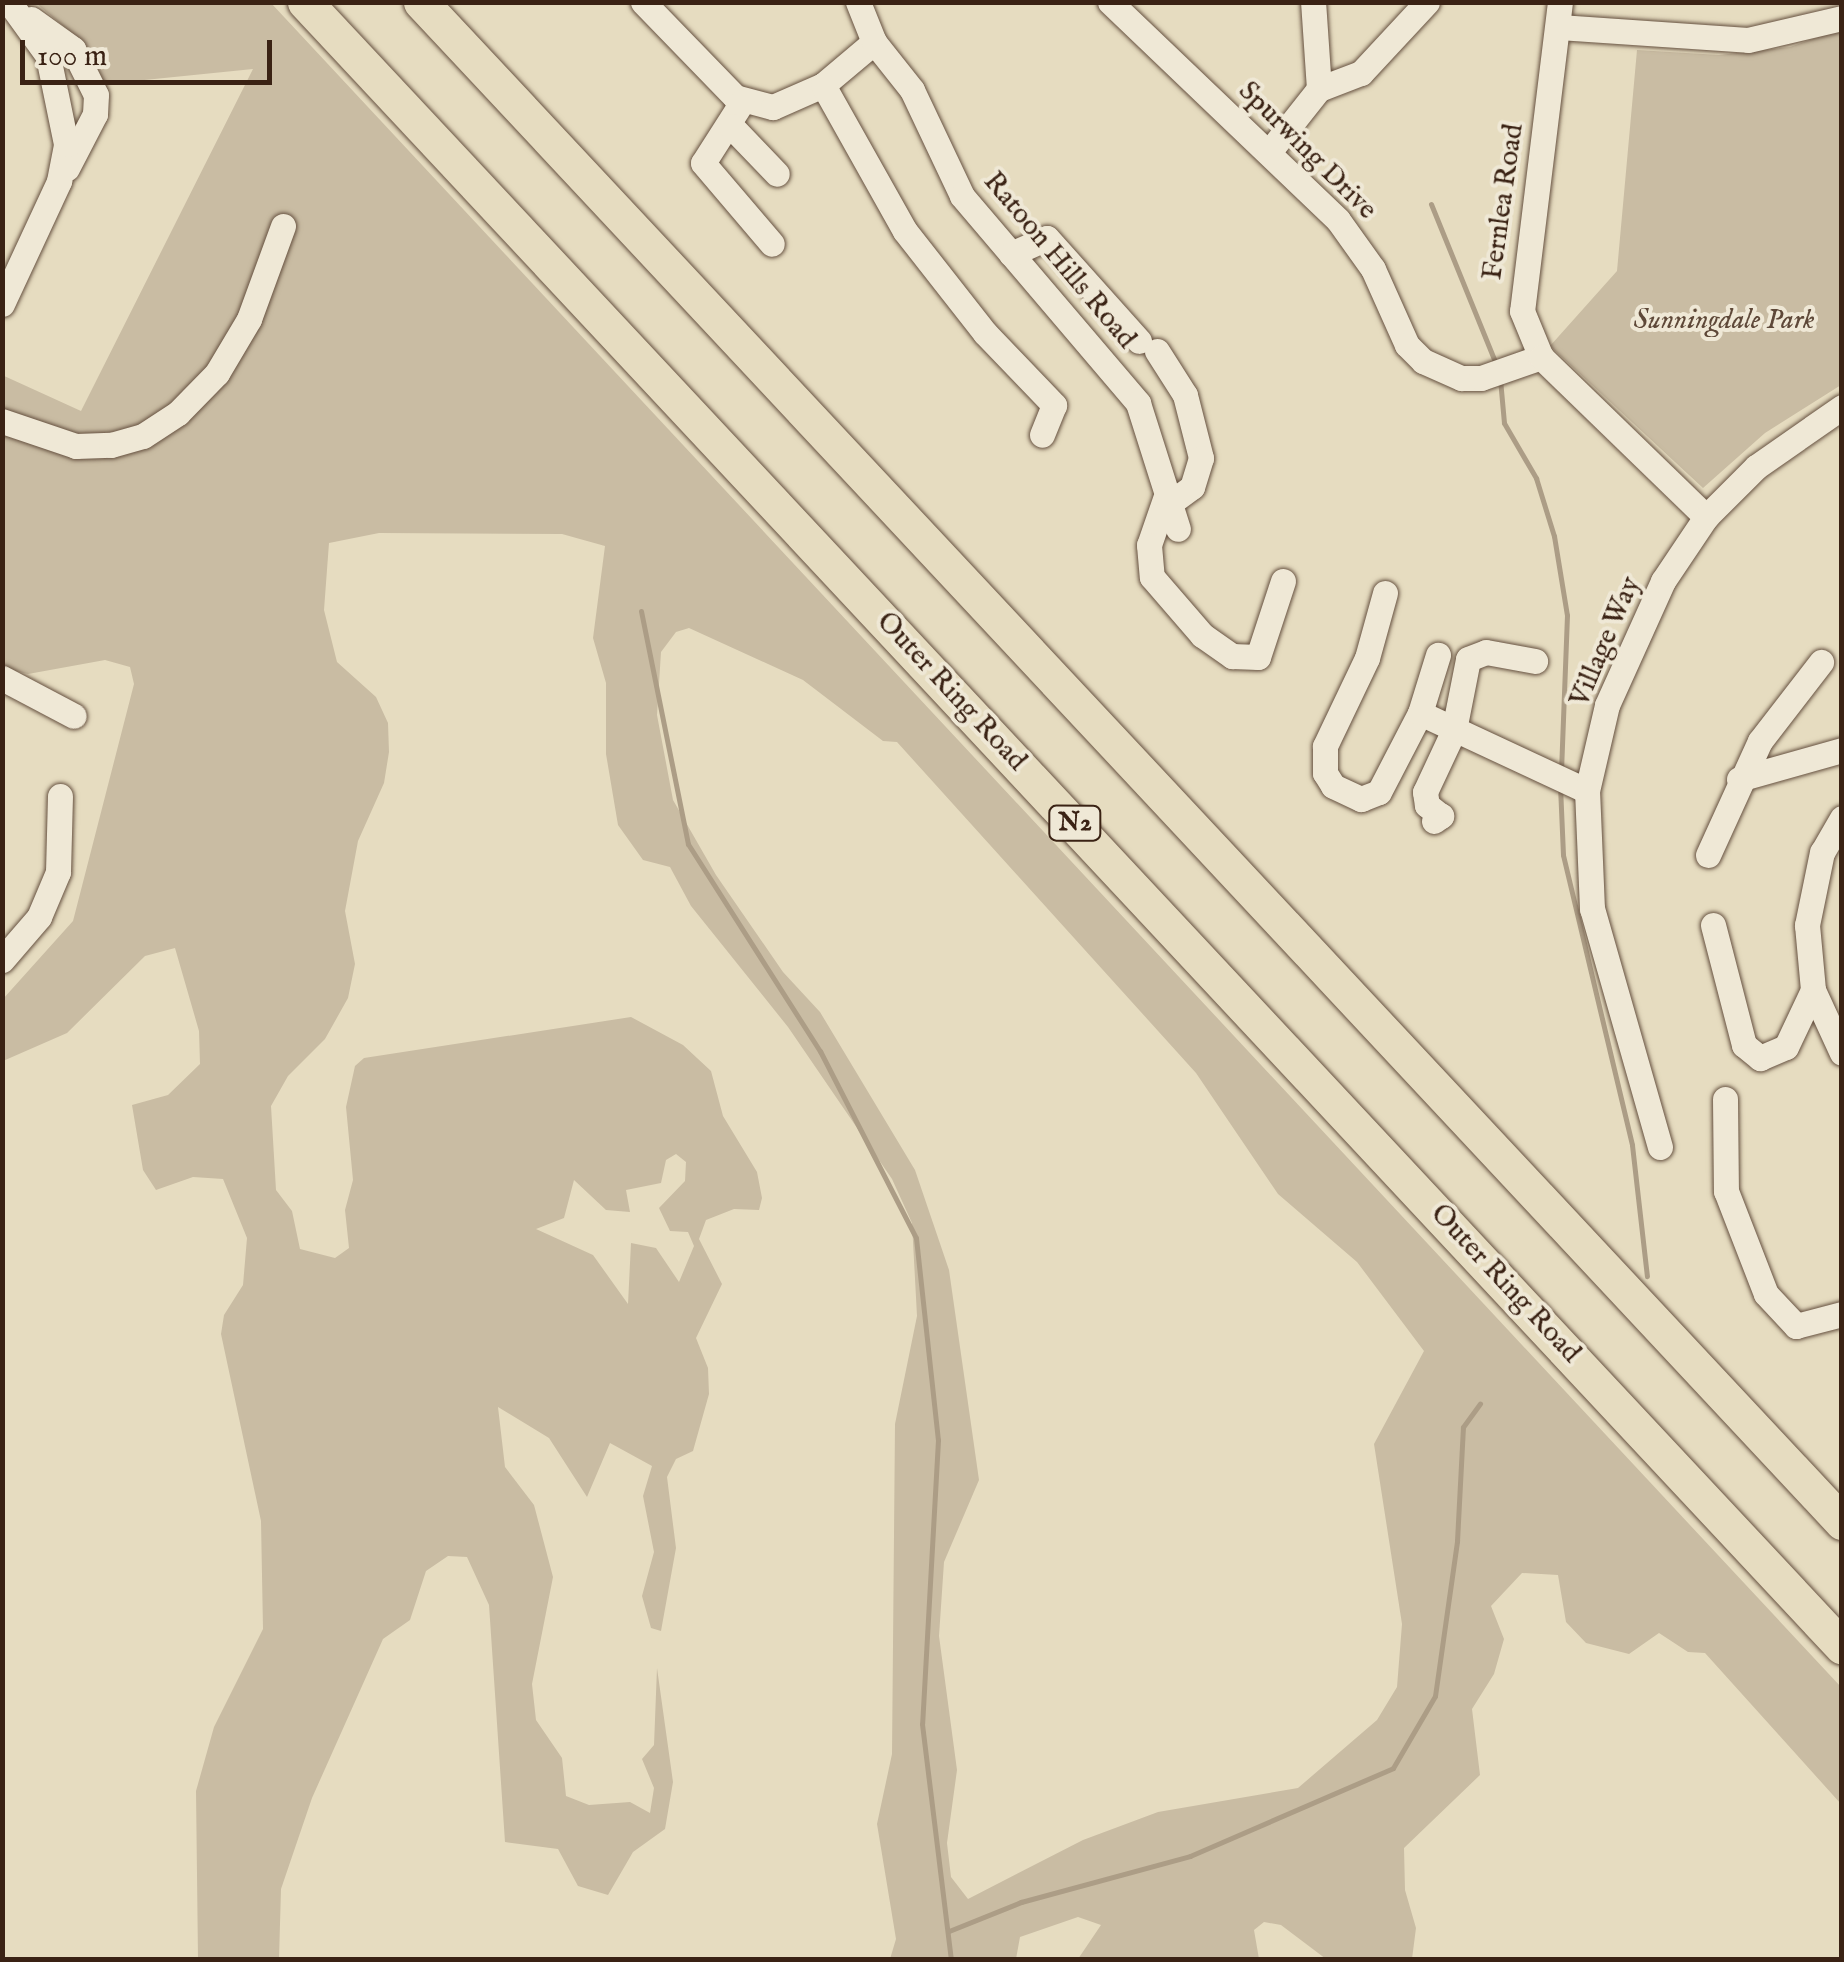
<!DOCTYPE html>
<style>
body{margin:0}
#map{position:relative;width:1844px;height:1962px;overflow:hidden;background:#e6dcc0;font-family:"IM FELL English",serif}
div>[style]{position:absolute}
.green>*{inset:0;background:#c9bca3}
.stream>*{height:5px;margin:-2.5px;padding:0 2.5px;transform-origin:2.5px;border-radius:2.5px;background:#ac9d86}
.roads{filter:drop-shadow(0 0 2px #65503f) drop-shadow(0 0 2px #65503f)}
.minor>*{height:25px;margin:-12.5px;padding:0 12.5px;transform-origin:12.5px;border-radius:12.5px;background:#efe8d6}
.highway>*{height:35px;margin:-17.5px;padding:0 17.5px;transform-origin:17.5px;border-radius:17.5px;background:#e6dcc0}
span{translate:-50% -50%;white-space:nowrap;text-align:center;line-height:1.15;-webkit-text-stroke:8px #efe8d6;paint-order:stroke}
.shield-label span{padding:2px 8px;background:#efe8d6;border:2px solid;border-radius:8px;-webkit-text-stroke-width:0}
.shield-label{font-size:25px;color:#3a2214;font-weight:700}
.street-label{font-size:28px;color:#3a2214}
.park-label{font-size:28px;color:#5e4838;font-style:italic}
.frame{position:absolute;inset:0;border:5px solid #3a2214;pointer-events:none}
.scale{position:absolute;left:20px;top:40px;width:252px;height:45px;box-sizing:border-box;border:5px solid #3a2214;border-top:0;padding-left:12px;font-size:30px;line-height:35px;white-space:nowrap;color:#3a2214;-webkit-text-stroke:8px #efe8d6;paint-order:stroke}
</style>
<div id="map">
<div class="green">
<i style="clip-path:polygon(evenodd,36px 3px,271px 3px,1841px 1687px,1841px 1804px,1705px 1653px,1688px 1652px,1659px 1633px,1629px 1654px,1586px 1643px,1566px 1622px,1558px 1575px,1522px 1573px,1491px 1606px,1504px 1639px,1494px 1674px,1472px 1709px,1480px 1775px,1404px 1848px,1405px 1890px,1416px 1928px,1412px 1959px,1326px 1959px,1281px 1925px,1264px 1922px,1254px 1930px,1259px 1959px,1078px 1959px,1101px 1925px,1078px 1917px,1020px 1937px,1016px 1959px,890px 1959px,896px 1939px,877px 1824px,892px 1754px,895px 1424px,917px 1316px,912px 1223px,892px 1179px,788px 1027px,691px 906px,670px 867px,643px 860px,618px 825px,606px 754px,606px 683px,593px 638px,605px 546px,562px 534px,379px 533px,329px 543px,324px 610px,337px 662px,376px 697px,388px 723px,389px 752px,384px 783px,358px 841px,345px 911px,355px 964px,348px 998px,325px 1039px,288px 1076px,271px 1106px,276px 1190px,292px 1211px,300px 1249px,335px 1258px,349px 1248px,345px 1210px,353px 1180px,346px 1107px,355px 1066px,364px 1058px,631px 1017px,683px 1045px,711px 1071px,723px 1116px,757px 1172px,762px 1198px,759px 1210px,734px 1209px,706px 1220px,699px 1239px,722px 1284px,696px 1338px,708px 1368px,709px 1394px,693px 1451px,676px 1459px,667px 1477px,676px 1548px,661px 1631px,651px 1628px,642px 1596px,654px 1552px,643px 1496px,652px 1466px,610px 1443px,587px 1497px,549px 1438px,498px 1407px,505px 1467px,534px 1505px,553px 1577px,532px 1684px,536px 1720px,562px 1758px,566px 1796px,589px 1805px,630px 1802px,650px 1813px,654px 1788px,642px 1759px,654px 1745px,657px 1668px,673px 1782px,665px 1829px,633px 1852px,608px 1895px,578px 1886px,558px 1849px,505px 1842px,489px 1605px,467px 1557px,448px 1556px,426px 1571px,410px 1620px,383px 1639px,312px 1798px,281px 1889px,279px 1959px,198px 1959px,196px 1791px,214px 1727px,263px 1629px,261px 1521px,221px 1334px,224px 1315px,243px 1285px,247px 1238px,223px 1179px,193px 1177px,156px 1190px,143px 1170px,132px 1105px,168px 1095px,200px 1064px,199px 1031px,175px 948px,145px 956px,67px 1033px,3px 1061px,3px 999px,73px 921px,134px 684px,130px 667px,105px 660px,28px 674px,3px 668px,2px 375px,81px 411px,253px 69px,105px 84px,87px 46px,36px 3px,689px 628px,803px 680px,883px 741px,897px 742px,1196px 1073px,1278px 1194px,1357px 1262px,1424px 1351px,1374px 1444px,1402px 1624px,1397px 1687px,1377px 1720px,1298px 1788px,1158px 1812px,1083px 1840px,968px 1899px,951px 1877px,947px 1843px,957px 1770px,939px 1636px,944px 1562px,979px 1480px,949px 1270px,915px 1170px,820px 1012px,783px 972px,716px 875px,673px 800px,657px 715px,661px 652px,676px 632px,689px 628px,36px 3px,676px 1154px,686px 1162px,685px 1181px,659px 1208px,670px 1231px,688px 1232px,694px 1246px,679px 1282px,656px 1248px,631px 1243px,628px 1304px,593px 1255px,536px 1229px,564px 1218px,574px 1180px,606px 1210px,630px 1212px,626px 1190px,661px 1183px,666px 1160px,676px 1154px)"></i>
<i style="clip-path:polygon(1841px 29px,1841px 385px,1765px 433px,1703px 488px,1550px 346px,1617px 271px,1637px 50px,1719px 55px,1790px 47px)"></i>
</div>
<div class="stream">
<i style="left:1431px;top:204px;width:173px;rotate:67.9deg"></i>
<i style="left:1500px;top:379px;width:44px;rotate:84.8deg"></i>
<i style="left:1504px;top:423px;width:64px;rotate:59.8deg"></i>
<i style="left:1536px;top:478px;width:61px;rotate:72.8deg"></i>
<i style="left:1554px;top:536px;width:80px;rotate:80.7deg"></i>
<i style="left:1567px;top:615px;width:155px;rotate:92.2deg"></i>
<i style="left:641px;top:611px;width:238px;rotate:78.6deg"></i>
<i style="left:688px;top:844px;width:246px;rotate:57.5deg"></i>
<i style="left:820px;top:1051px;width:210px;rotate:62.8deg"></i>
<i style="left:916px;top:1238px;width:203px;rotate:83.8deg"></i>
<i style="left:938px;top:1440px;width:284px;rotate:93.2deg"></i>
<i style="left:922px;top:1724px;width:238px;rotate:83deg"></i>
<i style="left:1560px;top:786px;width:69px;rotate:87.5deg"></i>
<i style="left:1563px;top:855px;width:298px;rotate:76.6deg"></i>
<i style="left:1632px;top:1145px;width:132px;rotate:83.5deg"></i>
<i style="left:949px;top:1931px;width:78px;rotate:-21.9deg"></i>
<i style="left:1021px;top:1902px;width:175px;rotate:-15.2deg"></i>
<i style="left:1190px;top:1856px;width:221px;rotate:-23.4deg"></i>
<i style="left:1393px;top:1768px;width:83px;rotate:-59.7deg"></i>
<i style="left:1435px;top:1696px;width:157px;rotate:-81.9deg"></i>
<i style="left:1457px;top:1541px;width:114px;rotate:-87deg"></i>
<i style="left:1463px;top:1427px;width:29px;rotate:-54deg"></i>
</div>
<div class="roads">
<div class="minor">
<i style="left:643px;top:2px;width:132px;rotate:45.9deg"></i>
<i style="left:735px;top:97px;width:39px;rotate:15deg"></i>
<i style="left:773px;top:107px;width:55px;rotate:-23.7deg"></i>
<i style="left:823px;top:85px;width:67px;rotate:-40.1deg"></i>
<i style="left:874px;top:42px;width:43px;rotate:-111.8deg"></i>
<i style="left:1110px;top:2px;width:315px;rotate:43.7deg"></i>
<i style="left:1338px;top:220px;width:60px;rotate:54.5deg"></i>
<i style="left:1373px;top:269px;width:83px;rotate:65.9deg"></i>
<i style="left:1407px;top:345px;width:23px;rotate:45deg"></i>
<i style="left:1423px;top:361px;width:42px;rotate:24.1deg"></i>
<i style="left:1461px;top:378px;width:20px"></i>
<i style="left:1481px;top:378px;width:64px;rotate:-19.3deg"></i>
<i style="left:1560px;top:2px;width:311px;rotate:97deg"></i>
<i style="left:1522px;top:311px;width:50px;rotate:67.6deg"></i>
<i style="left:1541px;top:357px;width:230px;rotate:44.1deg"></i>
<i style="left:31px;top:19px;width:52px;rotate:35.5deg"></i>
<i style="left:73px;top:49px;width:51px;rotate:63.4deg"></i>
<i style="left:96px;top:95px;width:19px;rotate:93deg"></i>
<i style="left:95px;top:114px;width:61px;rotate:117.4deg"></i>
<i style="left:1559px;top:27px;width:189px;rotate:3.9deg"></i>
<i style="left:1748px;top:40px;width:97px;rotate:-13.2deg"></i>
<i style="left:874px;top:42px;width:61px;rotate:51.6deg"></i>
<i style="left:912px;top:90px;width:117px;rotate:64.7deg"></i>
<i style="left:962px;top:196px;width:272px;rotate:49.6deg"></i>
<i style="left:1138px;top:403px;width:132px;rotate:72.4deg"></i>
<i style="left:823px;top:85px;width:167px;rotate:60.7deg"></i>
<i style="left:905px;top:231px;width:130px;rotate:51.9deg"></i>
<i style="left:985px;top:333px;width:100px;rotate:46.2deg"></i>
<i style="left:1054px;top:405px;width:32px;rotate:112deg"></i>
<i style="left:1319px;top:89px;width:45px;rotate:-20.9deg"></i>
<i style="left:1361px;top:73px;width:97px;rotate:-47.1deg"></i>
<i style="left:742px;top:102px;width:72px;rotate:122.6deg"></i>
<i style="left:703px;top:163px;width:106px;rotate:49.6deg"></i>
<i style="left:731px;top:126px;width:66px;rotate:46.2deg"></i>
<i style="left:1269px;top:152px;width:80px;rotate:-51.6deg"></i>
<i style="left:1319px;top:89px;width:87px;rotate:-93.9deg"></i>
<i style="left:1011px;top:254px;width:39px;rotate:-24deg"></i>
<i style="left:1047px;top:238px;width:138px;rotate:48.2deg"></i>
<i style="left:2px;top:304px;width:136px;rotate:-65.1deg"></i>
<i style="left:59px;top:181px;width:38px;rotate:-79deg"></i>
<i style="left:66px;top:144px;width:90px;rotate:-101.6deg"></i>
<i style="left:48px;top:56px;width:67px;rotate:-125.8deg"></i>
<i style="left:1157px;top:351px;width:52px;rotate:57.5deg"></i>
<i style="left:1185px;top:395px;width:65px;rotate:75.7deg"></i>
<i style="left:1201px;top:458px;width:30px;rotate:107deg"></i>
<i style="left:1192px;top:487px;width:29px;rotate:144deg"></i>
<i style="left:2px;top:421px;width:78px;rotate:18.7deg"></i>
<i style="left:76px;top:446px;width:35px;rotate:-2deg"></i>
<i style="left:111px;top:445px;width:33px;rotate:-16deg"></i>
<i style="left:143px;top:436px;width:42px;rotate:-33.3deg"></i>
<i style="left:178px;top:413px;width:56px;rotate:-45.7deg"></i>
<i style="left:217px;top:373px;width:63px;rotate:-59.3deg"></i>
<i style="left:249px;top:319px;width:99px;rotate:-69.9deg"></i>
<i style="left:1167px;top:493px;width:55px;rotate:109.1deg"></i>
<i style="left:1149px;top:545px;width:32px;rotate:85deg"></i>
<i style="left:1152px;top:577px;width:77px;rotate:49.2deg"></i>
<i style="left:1202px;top:635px;width:37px;rotate:35deg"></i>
<i style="left:1232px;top:656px;width:26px;rotate:2deg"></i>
<i style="left:1258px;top:657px;width:80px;rotate:-71.8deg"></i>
<i style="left:1385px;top:593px;width:67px;rotate:105.5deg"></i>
<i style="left:1367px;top:658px;width:98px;rotate:115.5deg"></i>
<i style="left:1325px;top:746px;width:27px;rotate:90deg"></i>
<i style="left:1325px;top:773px;width:15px;rotate:58deg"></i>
<i style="left:1333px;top:786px;width:31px;rotate:25deg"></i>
<i style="left:1361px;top:799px;width:19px;rotate:-21deg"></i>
<i style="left:1379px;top:792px;width:89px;rotate:-62.6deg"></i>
<i style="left:1420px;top:713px;width:61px;rotate:-72.8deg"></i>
<i style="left:2px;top:678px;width:81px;rotate:27.8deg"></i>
<i style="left:1420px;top:713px;width:184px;rotate:25deg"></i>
<i style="left:1739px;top:779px;width:107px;rotate:-15.7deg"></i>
<i style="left:1842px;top:818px;width:39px;rotate:120deg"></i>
<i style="left:1822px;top:852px;width:75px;rotate:101.6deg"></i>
<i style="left:1807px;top:925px;width:65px;rotate:84.7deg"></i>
<i style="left:1813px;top:990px;width:69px;rotate:65.3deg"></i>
<i style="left:1434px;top:821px;width:9px;rotate:-36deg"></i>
<i style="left:1441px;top:816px;width:18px;rotate:-142deg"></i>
<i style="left:1427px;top:805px;width:13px;rotate:-99deg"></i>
<i style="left:1425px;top:792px;width:68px;rotate:-64.9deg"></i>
<i style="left:1454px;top:730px;width:72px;rotate:-78.8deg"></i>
<i style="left:1468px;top:659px;width:19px;rotate:-21deg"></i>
<i style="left:1486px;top:652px;width:50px;rotate:10.4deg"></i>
<i style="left:1708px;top:855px;width:125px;rotate:-65.5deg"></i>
<i style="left:1760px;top:741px;width:100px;rotate:-52.3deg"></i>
<i style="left:1713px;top:925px;width:124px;rotate:75.5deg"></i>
<i style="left:1744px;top:1045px;width:21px;rotate:39deg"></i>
<i style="left:1760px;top:1058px;width:28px;rotate:-23deg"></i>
<i style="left:1786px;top:1047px;width:63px;rotate:-64.7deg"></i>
<i style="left:2px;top:960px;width:57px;rotate:-49.3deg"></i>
<i style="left:39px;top:917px;width:49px;rotate:-67.1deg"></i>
<i style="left:58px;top:872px;width:76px;rotate:-88.5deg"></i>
<i style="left:1725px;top:1099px;width:92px;rotate:89.4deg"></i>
<i style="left:1726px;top:1191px;width:110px;rotate:68.8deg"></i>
<i style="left:1766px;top:1294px;width:44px;rotate:46.8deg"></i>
<i style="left:1796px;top:1326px;width:48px;rotate:-14.6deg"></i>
<i style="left:1660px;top:1147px;width:248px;rotate:-105.9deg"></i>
<i style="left:1592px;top:909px;width:118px;rotate:-92.4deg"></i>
<i style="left:1587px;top:791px;width:88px;rotate:-76.9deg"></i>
<i style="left:1607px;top:705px;width:136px;rotate:-65.7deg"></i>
<i style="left:1663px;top:581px;width:77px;rotate:-56.1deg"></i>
<i style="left:1706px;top:517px;width:71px;rotate:-45deg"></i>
<i style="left:1756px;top:467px;width:105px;rotate:-34.9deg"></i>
</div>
<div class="highway">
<i style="left:305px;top:2px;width:2251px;rotate:46.94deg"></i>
<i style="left:421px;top:2px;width:2081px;rotate:46.93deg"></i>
</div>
</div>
<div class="shield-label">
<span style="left:1075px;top:823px">N2</span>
</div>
<div class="street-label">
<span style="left:1307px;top:151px;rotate:45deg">Spurwing Drive</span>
<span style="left:1504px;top:202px;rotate:-82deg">Fernlea Road</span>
<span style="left:1059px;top:261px;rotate:50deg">Ratoon Hills Road</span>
<span style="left:1606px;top:642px;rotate:-67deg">Village Way</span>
<span style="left:951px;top:692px;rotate:47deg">Outer Ring Road</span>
<span style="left:1505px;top:1284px;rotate:47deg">Outer Ring Road</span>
</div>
<div class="park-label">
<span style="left:1724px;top:321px">Sunningdale Park</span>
</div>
<div class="frame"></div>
<div class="scale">100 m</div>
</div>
